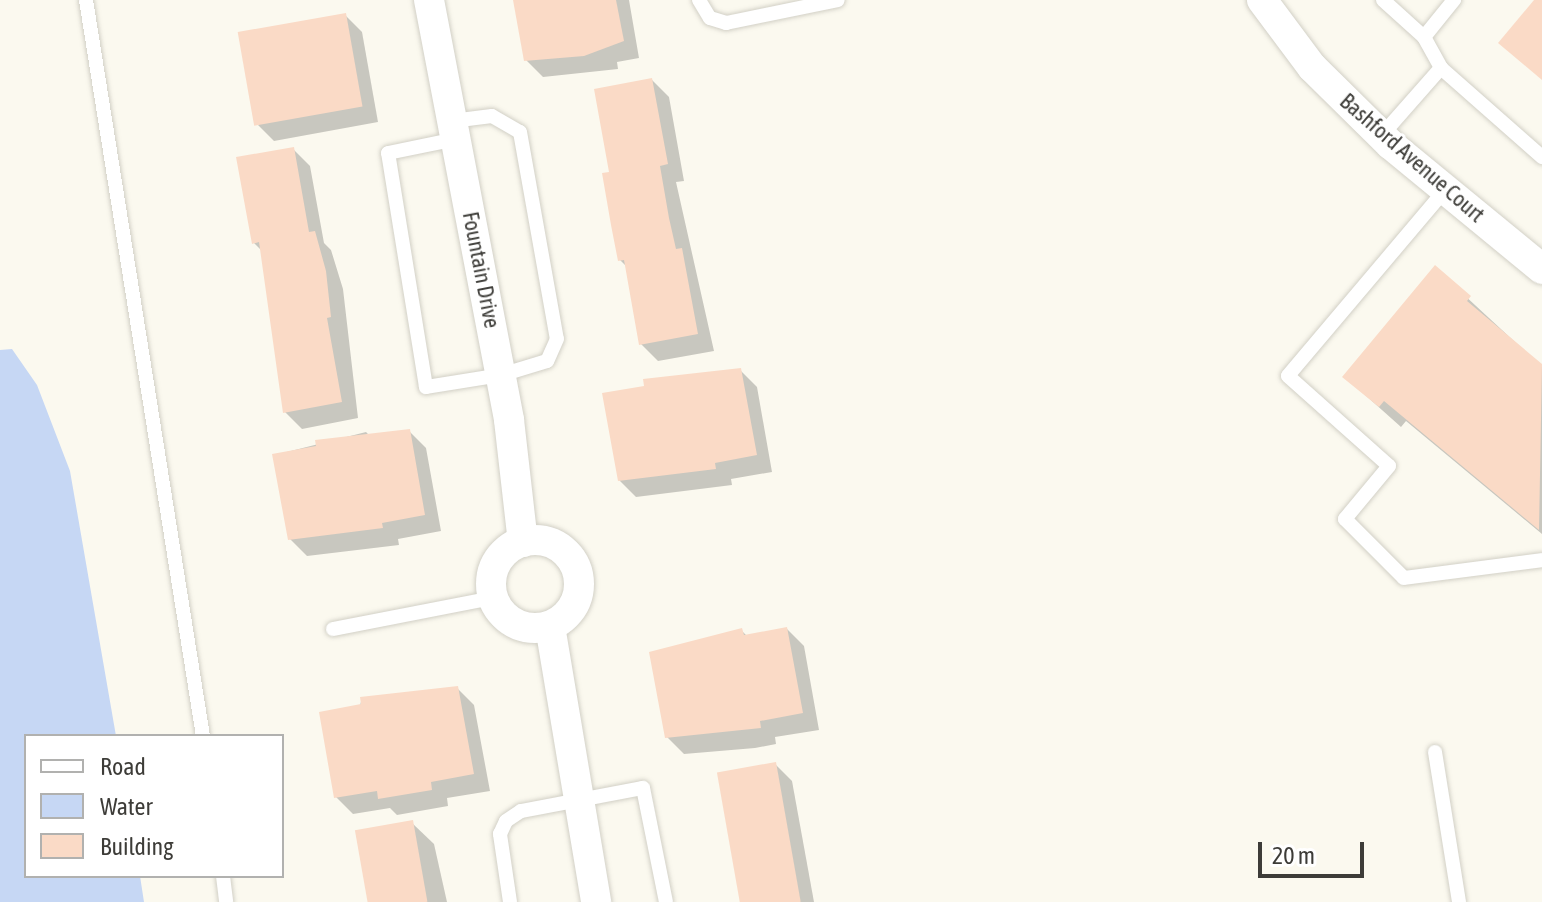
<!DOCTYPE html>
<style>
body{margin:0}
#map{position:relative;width:1542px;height:902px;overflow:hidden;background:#fbf9ef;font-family:"Asap Condensed",sans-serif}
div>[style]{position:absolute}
.water>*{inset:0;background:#c6d7f4}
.shadow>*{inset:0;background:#0003}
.building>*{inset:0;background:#fadac6;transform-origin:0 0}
.roads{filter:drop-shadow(0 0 2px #d2d0c6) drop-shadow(0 0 2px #d2d0c6)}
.lane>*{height:14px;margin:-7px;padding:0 7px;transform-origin:7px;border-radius:7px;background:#fff}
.street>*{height:30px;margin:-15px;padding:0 15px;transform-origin:15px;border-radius:15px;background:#fff}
.street>.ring{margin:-15px;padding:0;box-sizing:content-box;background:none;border:30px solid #fff;border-radius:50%}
span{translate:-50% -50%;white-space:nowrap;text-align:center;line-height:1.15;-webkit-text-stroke:6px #fff;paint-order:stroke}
.street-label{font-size:22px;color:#3d3c38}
.legend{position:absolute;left:24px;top:734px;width:260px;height:144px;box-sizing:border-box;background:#fff;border:2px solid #b1b1af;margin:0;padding:10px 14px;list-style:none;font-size:24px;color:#3d3c38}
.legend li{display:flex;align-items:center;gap:16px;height:40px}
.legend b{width:40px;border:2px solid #b1b1af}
.scale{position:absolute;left:1258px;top:842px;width:106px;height:36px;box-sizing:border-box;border:4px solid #3d3c38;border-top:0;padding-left:10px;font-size:24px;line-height:28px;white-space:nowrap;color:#3d3c38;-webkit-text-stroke:6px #fff;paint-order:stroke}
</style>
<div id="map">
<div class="water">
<i style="clip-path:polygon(12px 349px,37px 385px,70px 471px,116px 736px,26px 736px,26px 876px,140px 876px,144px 902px,0 902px,0 350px)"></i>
</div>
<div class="shadow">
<i style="clip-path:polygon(515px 0,629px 0,639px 58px,617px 62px,618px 69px,543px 77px,526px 60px)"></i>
<i style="clip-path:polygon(345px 15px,362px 32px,378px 122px,274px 141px,257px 124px)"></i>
<i style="clip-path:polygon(652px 80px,669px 97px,684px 181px,676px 182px,714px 351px,658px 361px,641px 344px,628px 268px,620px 260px,611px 174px)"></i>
<i style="clip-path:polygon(293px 149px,310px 166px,324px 243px,331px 250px,343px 289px,358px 418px,302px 429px,285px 412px,262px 251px,254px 243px)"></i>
<i style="clip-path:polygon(1435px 268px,1542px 367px,1542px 534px,1406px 421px,1401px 427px,1345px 377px)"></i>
<i style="clip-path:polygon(740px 370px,757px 387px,772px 472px,731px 479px,732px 485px,636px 497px,619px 480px)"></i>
<i style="clip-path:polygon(409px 431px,426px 448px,441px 531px,398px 539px,399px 545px,307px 556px,290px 539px,275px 455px,366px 432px,372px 438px)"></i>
<i style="clip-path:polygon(787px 629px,804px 646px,819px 730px,775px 737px,776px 744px,755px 748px,684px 754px,667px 737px,741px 630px,747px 636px)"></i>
<i style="clip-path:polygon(457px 688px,474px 705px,490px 791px,447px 798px,448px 806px,397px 815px,390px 808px,353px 814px,336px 797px,362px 698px)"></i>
<i style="clip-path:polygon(775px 764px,792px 781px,814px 902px,743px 902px)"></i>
<i style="clip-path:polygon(412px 823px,434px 844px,447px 902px,372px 902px)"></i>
</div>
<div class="building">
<i style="clip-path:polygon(513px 0,616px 0,624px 41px,584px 56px,524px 61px)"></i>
<i style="clip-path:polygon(1534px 0,1542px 0,1542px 80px,1498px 43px)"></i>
<i style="left:346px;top:13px;width:95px;height:110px;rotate:80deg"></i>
<i style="clip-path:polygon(652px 78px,668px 164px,660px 166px,669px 218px,676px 249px,682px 248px,698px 334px,639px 345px,624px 260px,618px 261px,611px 225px,602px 173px,609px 172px,594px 89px)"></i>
<i style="clip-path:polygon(294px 147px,309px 232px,315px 231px,326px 271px,331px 317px,327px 318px,342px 402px,283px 413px,259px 242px,252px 244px,236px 157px)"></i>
<i style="clip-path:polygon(1435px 265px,1471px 296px,1467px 301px,1542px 364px,1539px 530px,1384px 401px,1379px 407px,1342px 377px)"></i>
<i style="clip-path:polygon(741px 368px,757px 455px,715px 463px,716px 469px,618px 481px,602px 393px,644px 386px,643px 379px)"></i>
<i style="clip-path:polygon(410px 429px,425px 515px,382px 523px,383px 528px,288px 540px,272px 454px,316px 446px,315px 440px)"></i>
<i style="clip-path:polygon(787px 627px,803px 713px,760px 721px,761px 728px,665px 738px,649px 652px,742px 628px,744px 635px)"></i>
<i style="clip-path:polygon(458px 686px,474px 774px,431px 782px,432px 790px,378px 799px,377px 791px,334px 798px,319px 712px,361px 704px,360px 697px)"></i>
<i style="left:776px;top:762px;width:142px;height:60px;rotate:80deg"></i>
<i style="left:413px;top:820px;width:83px;height:59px;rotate:80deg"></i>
</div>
<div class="roads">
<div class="lane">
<i style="left:86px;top:0;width:745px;rotate:80.97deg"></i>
<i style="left:699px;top:0;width:21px;rotate:59deg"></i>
<i style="left:710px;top:18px;width:17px;rotate:17deg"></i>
<i style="left:726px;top:23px;width:114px;rotate:-11.6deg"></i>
<i style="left:1383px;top:0;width:55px;rotate:42.1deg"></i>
<i style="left:1424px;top:37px;width:35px;rotate:61deg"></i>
<i style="left:1424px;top:37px;width:48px;rotate:-51deg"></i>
<i style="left:452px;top:121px;width:40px;rotate:-7.1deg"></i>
<i style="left:492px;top:116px;width:32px;rotate:30deg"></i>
<i style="left:520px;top:132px;width:210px;rotate:79.9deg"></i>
<i style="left:557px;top:339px;width:24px;rotate:114deg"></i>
<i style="left:547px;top:361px;width:48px;rotate:163.1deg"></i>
<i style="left:501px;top:375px;width:76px;rotate:170.9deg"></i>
<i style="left:426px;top:387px;width:237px;rotate:-99.2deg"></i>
<i style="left:388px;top:153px;width:69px;rotate:-11.6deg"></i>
<i style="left:1381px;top:136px;width:91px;rotate:-48.6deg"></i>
<i style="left:1441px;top:68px;width:135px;rotate:41.4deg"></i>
<i style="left:1445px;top:190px;width:243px;rotate:130.2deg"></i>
<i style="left:1288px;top:376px;width:135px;rotate:41.7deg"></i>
<i style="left:1389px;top:466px;width:69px;rotate:129.7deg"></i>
<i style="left:1345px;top:519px;width:83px;rotate:45deg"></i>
<i style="left:1404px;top:578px;width:139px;rotate:-7.4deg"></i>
<i style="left:333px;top:629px;width:162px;rotate:-11deg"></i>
<i style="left:1435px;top:752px;width:152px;rotate:80.9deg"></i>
<i style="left:223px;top:876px;width:26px;rotate:83deg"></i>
<i style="left:510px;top:902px;width:69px;rotate:-98.4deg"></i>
<i style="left:500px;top:834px;width:14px;rotate:-65deg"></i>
<i style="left:506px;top:821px;width:18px;rotate:-34deg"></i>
<i style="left:521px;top:811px;width:124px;rotate:-10.7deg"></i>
<i style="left:643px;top:788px;width:116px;rotate:78.6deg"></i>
</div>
<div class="street">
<i style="left:429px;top:0;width:428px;rotate:79.2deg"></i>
<i style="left:509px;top:420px;width:123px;rotate:83.5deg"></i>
<i style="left:1262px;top:0;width:84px;rotate:53.3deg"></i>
<i style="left:1312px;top:67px;width:110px;rotate:44.6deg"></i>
<i style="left:1390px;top:144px;width:197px;rotate:39.4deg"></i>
<i class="ring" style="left:491px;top:540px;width:58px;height:58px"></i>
<i style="left:550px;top:626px;width:280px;rotate:80.5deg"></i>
</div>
</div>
<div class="street-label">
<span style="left:1412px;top:158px;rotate:41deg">Bashford Avenue Court</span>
<span style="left:481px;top:270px;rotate:79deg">Fountain Drive</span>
</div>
<ul class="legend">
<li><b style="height:10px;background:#fff"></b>Road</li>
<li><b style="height:22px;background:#c6d7f4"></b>Water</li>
<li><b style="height:22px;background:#fadac6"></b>Building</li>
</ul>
<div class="scale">20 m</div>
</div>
